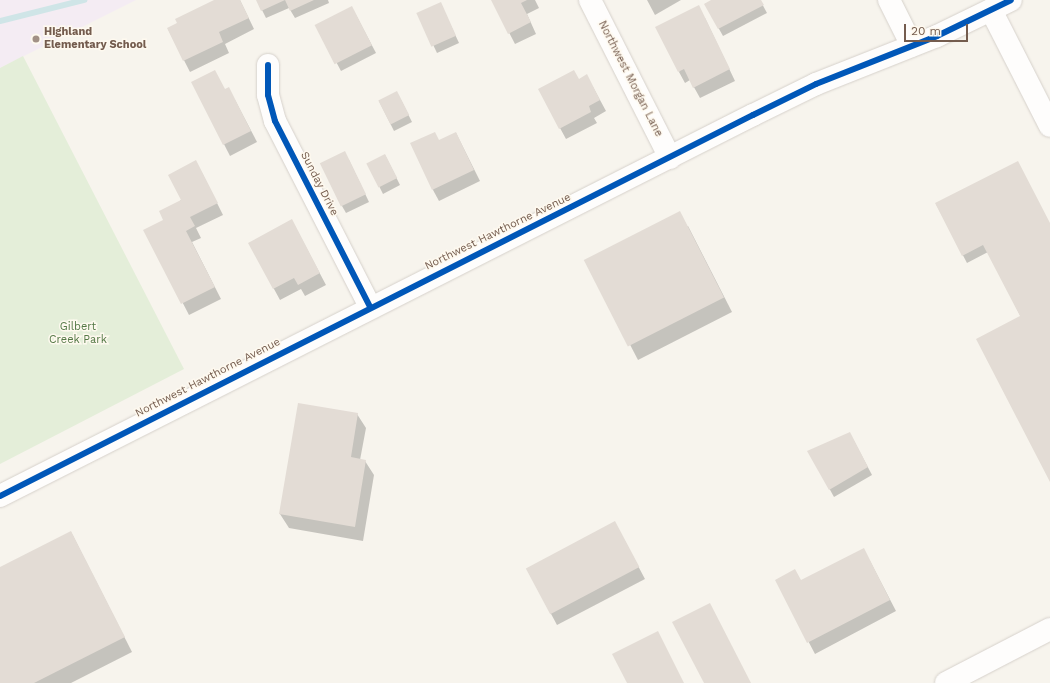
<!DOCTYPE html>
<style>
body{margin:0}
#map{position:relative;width:1050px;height:683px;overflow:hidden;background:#f7f4ed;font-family:"Work Sans",sans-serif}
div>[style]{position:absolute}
.education>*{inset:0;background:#f4ecf3}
.green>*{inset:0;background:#e4eed9}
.shadow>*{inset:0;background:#0003}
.stream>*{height:6px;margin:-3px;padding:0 3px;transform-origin:3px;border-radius:3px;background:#cfe5e7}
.building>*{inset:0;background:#e3dcd5;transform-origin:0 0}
.roads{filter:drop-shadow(0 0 1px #d6d1cb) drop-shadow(0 0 1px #d6d1cb)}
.minor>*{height:22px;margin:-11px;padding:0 11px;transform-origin:11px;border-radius:11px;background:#fefdfc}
.cycleway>*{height:6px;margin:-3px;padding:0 3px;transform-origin:3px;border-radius:3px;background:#0057b8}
.dots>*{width:11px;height:11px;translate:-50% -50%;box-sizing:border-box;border:2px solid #fef9ef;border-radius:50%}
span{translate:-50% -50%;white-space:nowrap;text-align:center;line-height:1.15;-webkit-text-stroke:3px #fef9ef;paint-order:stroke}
.poi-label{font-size:11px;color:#745c4e;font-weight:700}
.left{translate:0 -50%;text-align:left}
.street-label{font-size:11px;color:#745c4e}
.park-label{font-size:11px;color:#547946}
.scale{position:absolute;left:904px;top:24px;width:64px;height:18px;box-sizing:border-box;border:2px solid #745c4e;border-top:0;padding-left:5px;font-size:12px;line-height:14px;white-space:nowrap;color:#745c4e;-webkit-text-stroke:3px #fef9ef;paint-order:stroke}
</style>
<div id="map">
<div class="education">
<i style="clip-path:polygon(0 0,136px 0,0 68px)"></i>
</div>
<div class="green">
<i style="clip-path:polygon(23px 56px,184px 369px,0 464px,0 68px)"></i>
</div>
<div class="shadow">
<i style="clip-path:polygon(217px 0,240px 0,254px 29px,225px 44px,229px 53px,190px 72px,168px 29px)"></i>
<i style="clip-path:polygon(257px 0,328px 0,329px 3px,295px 18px,289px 8px,266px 18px)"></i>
<i style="clip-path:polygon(492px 0,535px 0,539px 8px,527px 14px,536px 34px,515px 44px)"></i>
<i style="clip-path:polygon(647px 0,681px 0,655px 15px)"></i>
<i style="clip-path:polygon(713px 0,760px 0,767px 13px,723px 36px,705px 4px)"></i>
<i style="clip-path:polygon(444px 11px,459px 43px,437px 53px,418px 13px)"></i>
<i style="clip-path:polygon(356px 15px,376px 53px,341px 71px,317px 26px)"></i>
<i style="clip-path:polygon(705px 18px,735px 81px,700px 98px,690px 80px,685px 83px,679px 72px)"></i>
<i style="clip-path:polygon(579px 80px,593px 87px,606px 111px,594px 118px,597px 123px,566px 139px,560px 128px)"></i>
<i style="clip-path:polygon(193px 83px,225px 90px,235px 100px,257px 142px,230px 156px)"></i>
<i style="clip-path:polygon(401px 100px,412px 122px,394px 131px,379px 101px)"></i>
<i style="clip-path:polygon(456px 133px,480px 181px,439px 201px,433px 190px,439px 141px)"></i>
<i style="clip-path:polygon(385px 155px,400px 185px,383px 194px,379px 186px)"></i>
<i style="clip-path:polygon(349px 160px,369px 202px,346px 213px,342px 206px)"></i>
<i style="clip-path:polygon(202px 173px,223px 215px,196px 228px,201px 238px,192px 242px,221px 299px,189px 315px,145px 230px,165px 220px)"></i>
<i style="clip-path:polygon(936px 204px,1050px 225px,1050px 480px,1021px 317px,988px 252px,967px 263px)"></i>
<i style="clip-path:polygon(688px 226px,732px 312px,638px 360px,586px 260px)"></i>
<i style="clip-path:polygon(298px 232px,326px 285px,305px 296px,301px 289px,280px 300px,249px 243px)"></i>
<i style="clip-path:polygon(357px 414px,366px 428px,360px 460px,365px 461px,374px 475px,363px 541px,289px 528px,280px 514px)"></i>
<i style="clip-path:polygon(854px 441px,872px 475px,834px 497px,809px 452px)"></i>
<i style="clip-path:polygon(71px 532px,132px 652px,71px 683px,0 683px,0 568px)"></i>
<i style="clip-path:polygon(621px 534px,645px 579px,557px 625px,527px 569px)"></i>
<i style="clip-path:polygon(870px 561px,896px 611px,815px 654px,776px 580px,802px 581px)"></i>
</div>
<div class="stream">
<i style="left:0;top:21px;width:87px;rotate:-14deg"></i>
</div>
<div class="building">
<i style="clip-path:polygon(214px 0,240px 0,249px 18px,219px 32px,223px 42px,183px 61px,167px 28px,177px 23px,175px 19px)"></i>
<i style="clip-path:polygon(256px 0,314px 0,290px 11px,285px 0,261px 11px)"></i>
<i style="clip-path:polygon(491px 0,527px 0,521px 3px,531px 22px,508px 34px)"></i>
<i style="clip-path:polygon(711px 0,761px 0,764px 5px,718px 29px,704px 4px)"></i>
<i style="left:441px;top:2px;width:37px;height:27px;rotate:66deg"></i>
<i style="clip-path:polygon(699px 5px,730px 69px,693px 88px,684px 69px,678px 72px,655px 27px)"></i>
<i style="left:352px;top:6px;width:44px;height:42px;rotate:63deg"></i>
<i style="clip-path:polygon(215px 70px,225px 89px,229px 87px,251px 131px,223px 145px,191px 82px)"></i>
<i style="clip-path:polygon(574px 70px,579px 79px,587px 74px,600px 100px,589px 106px,591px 112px,559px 129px,538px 89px)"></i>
<i style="left:397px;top:91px;width:27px;height:21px;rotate:63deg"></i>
<i style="clip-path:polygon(435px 132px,439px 140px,456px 132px,474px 170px,432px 190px,410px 143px)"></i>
<i style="left:345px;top:151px;width:48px;height:28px;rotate:64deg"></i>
<i style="left:385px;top:154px;width:27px;height:21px;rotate:63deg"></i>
<i style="clip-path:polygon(196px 160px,218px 203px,190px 217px,195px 226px,186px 231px,215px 287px,181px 304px,143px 230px,163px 220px,159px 211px,181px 200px,168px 175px)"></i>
<i style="clip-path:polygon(1018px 161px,1050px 223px,1050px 482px,976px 339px,1020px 316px,983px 245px,962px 256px,935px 203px)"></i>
<i style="left:680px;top:211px;width:97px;height:108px;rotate:63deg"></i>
<i style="clip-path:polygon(292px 219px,320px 273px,298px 285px,294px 278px,273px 289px,248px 243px)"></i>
<i style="clip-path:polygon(298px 403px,358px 413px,351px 457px,366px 460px,355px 527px,279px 514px)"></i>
<i style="clip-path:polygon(850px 432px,868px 467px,829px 490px,807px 451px)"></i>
<i style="left:615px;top:521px;width:52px;height:101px;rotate:62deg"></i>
<i style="clip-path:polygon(71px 531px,125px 637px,34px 683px,0 683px,0 567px)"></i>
<i style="clip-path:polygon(864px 548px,890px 600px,807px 643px,775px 580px,795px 569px,801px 580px)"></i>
<i style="clip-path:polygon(710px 603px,751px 683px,704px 683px,672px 622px)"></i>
<i style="clip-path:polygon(658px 631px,684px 683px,627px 683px,612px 654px)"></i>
</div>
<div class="roads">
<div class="minor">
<i style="left:590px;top:0;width:177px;rotate:63.1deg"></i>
<i style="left:889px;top:0;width:51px;rotate:63.4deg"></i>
<i style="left:991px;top:10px;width:130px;rotate:63deg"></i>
<i style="left:268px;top:65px;width:30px;rotate:90deg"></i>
<i style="left:268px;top:95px;width:27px;rotate:75deg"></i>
<i style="left:275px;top:121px;width:209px;rotate:62.9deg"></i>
<i style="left:0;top:496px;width:844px;rotate:-26.84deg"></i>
<i style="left:753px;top:115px;width:70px;rotate:-26.2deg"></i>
<i style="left:816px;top:84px;width:130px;rotate:-21.6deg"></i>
<i style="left:937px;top:36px;width:82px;rotate:-25.9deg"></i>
<i style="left:946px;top:683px;width:117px;rotate:-27.4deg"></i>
</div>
</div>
<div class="cycleway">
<i style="left:268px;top:65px;width:30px;rotate:90deg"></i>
<i style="left:268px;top:95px;width:27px;rotate:75deg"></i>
<i style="left:275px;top:121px;width:209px;rotate:62.9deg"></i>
<i style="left:0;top:496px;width:844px;rotate:-26.84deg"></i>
<i style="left:753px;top:115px;width:70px;rotate:-26.2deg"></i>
<i style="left:816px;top:84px;width:130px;rotate:-21.6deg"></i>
<i style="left:937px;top:36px;width:82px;rotate:-25.9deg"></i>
</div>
<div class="dots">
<i style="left:36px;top:39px;background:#a29186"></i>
</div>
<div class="poi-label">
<span class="left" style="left:44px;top:39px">Highland<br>Elementary School</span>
</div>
<div class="street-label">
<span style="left:630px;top:79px;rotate:63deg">Northwest Morgan Lane</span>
<span style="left:319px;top:184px;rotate:63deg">Sunday Drive</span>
<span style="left:498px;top:232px;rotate:-26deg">Northwest Hawthorne Avenue</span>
<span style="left:208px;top:378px;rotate:-27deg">Northwest Hawthorne Avenue</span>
</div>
<div class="park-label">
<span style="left:78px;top:334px">Gilbert<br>Creek Park</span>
</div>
<div class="scale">20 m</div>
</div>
